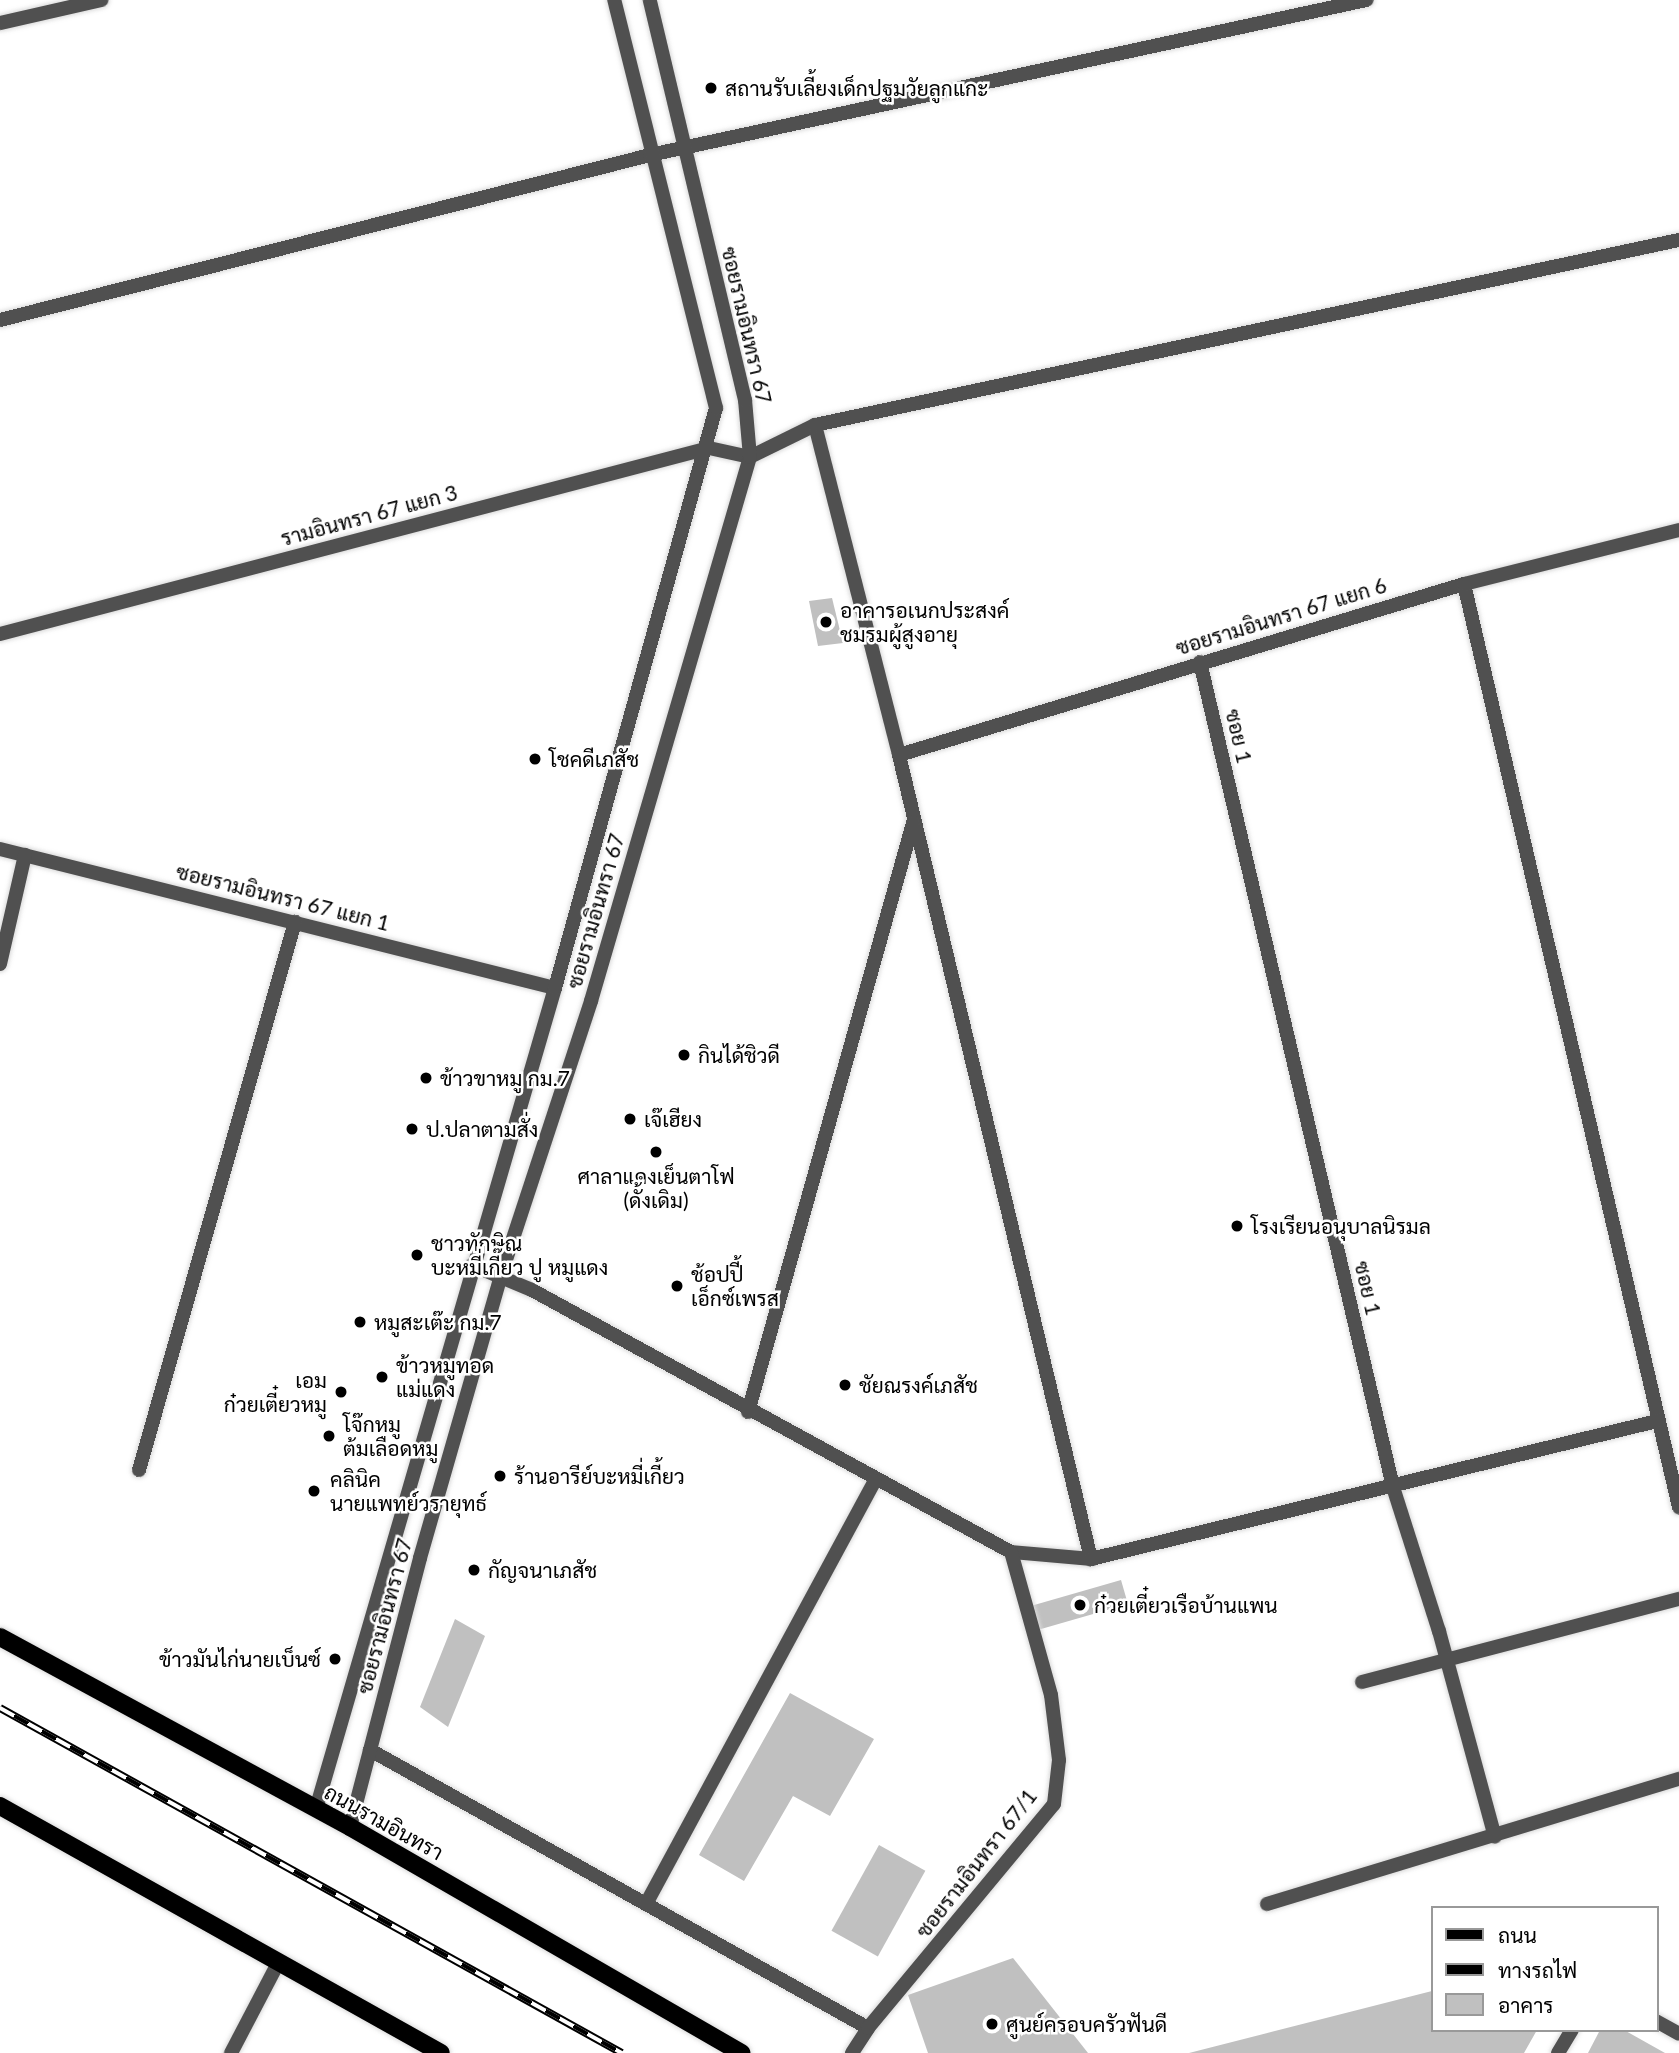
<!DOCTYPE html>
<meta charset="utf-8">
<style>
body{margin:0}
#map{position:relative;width:1679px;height:2053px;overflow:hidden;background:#fff;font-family:Lato,Sarabun,sans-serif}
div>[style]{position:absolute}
.building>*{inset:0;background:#c0c0c0;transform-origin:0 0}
.roads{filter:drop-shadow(0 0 2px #dbdbdb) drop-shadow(0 0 2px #dbdbdb)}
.lane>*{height:14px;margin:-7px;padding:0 7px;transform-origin:7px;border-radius:7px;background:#505050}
.street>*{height:14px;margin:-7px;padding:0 7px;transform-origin:7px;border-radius:7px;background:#505050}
.primary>*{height:18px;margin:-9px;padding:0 9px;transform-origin:9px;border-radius:9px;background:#000}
.rail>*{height:8px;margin-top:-4px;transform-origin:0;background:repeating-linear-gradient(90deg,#fff 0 16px,#000 0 32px);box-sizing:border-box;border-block:2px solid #000}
.dots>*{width:19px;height:19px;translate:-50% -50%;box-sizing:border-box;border:4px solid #fff;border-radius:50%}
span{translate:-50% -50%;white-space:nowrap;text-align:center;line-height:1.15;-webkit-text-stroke:5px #fff;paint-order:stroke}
.poi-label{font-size:21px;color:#000}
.left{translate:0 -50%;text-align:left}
.right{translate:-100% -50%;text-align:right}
.street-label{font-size:21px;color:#000}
.legend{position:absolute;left:1431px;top:1906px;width:228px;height:126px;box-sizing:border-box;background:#fff;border:2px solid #999;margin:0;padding:9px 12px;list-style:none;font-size:21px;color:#000}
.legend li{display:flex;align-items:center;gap:14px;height:35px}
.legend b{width:35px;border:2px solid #999}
</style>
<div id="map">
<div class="building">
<i style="clip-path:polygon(832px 598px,843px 643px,818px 646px,809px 601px)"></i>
<i style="left:1121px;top:1580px;width:25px;height:93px;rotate:74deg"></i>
<i style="clip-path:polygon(455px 1619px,485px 1636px,448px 1727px,420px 1707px)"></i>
<i style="clip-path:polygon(790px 1693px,874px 1739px,830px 1816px,793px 1796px,744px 1881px,699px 1855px)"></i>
<i style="left:879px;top:1845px;width:53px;height:98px;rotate:29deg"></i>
<i style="clip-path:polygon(1013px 1958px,1088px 2053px,928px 2053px,908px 1995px)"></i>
<i style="clip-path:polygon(1432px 1991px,1432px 2030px,1537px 2030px,1524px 2053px,1189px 2053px)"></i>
<i style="clip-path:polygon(1600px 2030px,1624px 2030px,1665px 2053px,1588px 2053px)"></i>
</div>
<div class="roads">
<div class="lane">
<i style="left:1656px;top:2021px;width:26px;rotate:29deg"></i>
<i style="left:1558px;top:2053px;width:27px;rotate:-59deg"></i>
</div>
<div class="street">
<i style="left:0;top:23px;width:104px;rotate:-12.8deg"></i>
<i style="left:0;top:320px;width:671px;rotate:-14.24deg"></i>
<i style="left:650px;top:155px;width:733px;rotate:-12.21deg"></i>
<i style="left:815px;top:425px;width:341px;rotate:75.7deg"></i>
<i style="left:899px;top:755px;width:827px;rotate:76.57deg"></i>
<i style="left:750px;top:457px;width:72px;rotate:-26.2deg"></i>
<i style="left:815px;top:425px;width:884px;rotate:-12.09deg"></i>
<i style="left:1464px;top:584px;width:948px;rotate:76.89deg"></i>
<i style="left:0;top:634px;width:733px;rotate:-14.7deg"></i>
<i style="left:709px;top:448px;width:42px;rotate:12.4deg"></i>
<i style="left:1200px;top:662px;width:847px;rotate:76.83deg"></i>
<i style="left:1393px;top:1487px;width:151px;rotate:72.3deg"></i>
<i style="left:1439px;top:1631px;width:213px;rotate:74.8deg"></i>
<i style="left:899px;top:755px;width:590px;rotate:-16.84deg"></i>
<i style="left:1464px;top:584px;width:222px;rotate:-14.1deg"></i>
<i style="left:0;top:849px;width:572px;rotate:14.06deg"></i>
<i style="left:0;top:964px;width:112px;rotate:-77.1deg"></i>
<i style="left:472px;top:1265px;width:65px;rotate:22.6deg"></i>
<i style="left:532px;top:1290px;width:546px;rotate:28.68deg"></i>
<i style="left:1011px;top:1552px;width:80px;rotate:5deg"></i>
<i style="left:1091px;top:1559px;width:583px;rotate:-13.7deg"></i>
<i style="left:748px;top:1412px;width:612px;rotate:-74.35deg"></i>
<i style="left:139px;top:1470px;width:570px;rotate:-74.11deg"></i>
<i style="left:1362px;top:1682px;width:328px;rotate:-14.7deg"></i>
<i style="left:370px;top:1750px;width:570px;rotate:29.17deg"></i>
<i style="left:316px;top:1809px;width:855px;rotate:-73.77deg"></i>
<i style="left:555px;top:988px;width:602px;rotate:-74.49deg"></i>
<i style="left:716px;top:408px;width:421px;rotate:-104deg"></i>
<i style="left:350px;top:1827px;width:278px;rotate:-75.4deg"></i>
<i style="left:420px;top:1558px;width:294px;rotate:-74deg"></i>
<i style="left:501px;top:1275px;width:288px;rotate:-71.8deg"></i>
<i style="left:591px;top:1001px;width:567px;rotate:-73.71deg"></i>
<i style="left:750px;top:457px;width:57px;rotate:-95deg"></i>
<i style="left:745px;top:400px;width:411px;rotate:-103.4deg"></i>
<i style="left:646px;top:1904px;width:481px;rotate:-61.6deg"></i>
<i style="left:1267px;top:1904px;width:431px;rotate:-16.9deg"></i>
<i style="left:231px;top:2053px;width:102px;rotate:-62.4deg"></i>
<i style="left:852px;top:2053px;width:30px;rotate:-57deg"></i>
<i style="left:868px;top:2028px;width:291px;rotate:-50.3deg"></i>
<i style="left:1054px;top:1804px;width:44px;rotate:-83.5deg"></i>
<i style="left:1059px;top:1760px;width:65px;rotate:-97deg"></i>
<i style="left:1051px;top:1695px;width:148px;rotate:-105.6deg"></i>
</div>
<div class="primary">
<i style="left:0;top:1637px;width:398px;rotate:28.5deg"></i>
<i style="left:350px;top:1827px;width:452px;rotate:30deg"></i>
<i style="left:0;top:1806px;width:505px;rotate:29.25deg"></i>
</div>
</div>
<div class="rail">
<i style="left:0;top:1708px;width:711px;rotate:29.02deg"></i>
</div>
<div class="dots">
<i style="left:711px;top:88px;background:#000"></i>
<i style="left:826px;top:622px;background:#000"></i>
<i style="left:535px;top:759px;background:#000"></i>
<i style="left:684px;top:1055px;background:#000"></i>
<i style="left:426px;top:1078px;background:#000"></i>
<i style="left:630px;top:1119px;background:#000"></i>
<i style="left:412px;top:1129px;background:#000"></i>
<i style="left:656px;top:1152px;background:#000"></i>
<i style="left:1237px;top:1226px;background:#000"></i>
<i style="left:417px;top:1255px;background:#000"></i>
<i style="left:677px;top:1286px;background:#000"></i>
<i style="left:360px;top:1322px;background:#000"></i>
<i style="left:382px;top:1377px;background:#000"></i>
<i style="left:845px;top:1385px;background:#000"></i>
<i style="left:341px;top:1392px;background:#000"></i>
<i style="left:329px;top:1436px;background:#000"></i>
<i style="left:500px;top:1476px;background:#000"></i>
<i style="left:314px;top:1491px;background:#000"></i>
<i style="left:474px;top:1570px;background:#000"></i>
<i style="left:1080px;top:1605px;background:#000"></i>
<i style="left:335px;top:1659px;background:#000"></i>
<i style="left:992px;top:2024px;background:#000"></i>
</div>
<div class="poi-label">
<span class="left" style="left:725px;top:88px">สถานรับเลี้ยงเด็กปฐมวัยลูกแกะ</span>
<span class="left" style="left:840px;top:622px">อาคารอเนกประสงค์<br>ชมรมผู้สูงอายุ</span>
<span class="left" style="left:549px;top:759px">โชคดีเภสัช</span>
<span class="left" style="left:698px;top:1055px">กินได้ชิวดี</span>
<span class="left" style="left:440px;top:1078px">ข้าวขาหมู กม.7</span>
<span class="left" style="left:644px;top:1119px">เจ๊เฮียง</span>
<span class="left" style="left:426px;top:1129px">ป.ปลาตามสั่ง</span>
<span style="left:656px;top:1188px">ศาลาแดงเย็นตาโฟ<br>(ดั้งเดิม)</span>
<span class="left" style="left:1251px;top:1226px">โรงเรียนอนุบาลนิรมล</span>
<span class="left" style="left:431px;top:1255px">ชาวทักษิณ<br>บะหมี่เกี๊ยว ปู หมูแดง</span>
<span class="left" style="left:691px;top:1286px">ช้อปปี้<br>เอ็กซ์เพรส</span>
<span class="left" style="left:374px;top:1322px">หมูสะเต๊ะ กม.7</span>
<span class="left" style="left:396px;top:1377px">ข้าวหมูทอด<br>แม่แดง</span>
<span class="right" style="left:327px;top:1392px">เอม<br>ก๋วยเตี๋ยวหมู</span>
<span class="left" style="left:859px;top:1385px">ชัยณรงค์เภสัช</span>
<span class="left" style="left:343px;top:1436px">โจ๊กหมู<br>ต้มเลือดหมู</span>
<span class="left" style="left:514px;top:1476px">ร้านอารีย์บะหมี่เกี้ยว</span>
<span class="left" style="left:330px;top:1491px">คลินิค<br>นายแพทย์วรายุทธ์</span>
<span class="left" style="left:488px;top:1570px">กัญจนาเภสัช</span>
<span class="left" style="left:1094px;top:1605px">ก๋วยเตี๋ยวเรือบ้านแพน</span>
<span class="right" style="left:321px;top:1659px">ข้าวมันไก่นายเบ็นซ์</span>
<span class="left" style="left:1006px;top:2024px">ศูนย์ครอบครัวฟันดี</span>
</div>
<div class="street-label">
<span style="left:747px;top:325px;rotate:77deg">ซอยรามอินทรา 67</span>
<span style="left:369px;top:515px;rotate:-15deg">รามอินทรา 67 แยก 3</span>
<span style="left:1281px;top:616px;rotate:-17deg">ซอยรามอินทรา 67 แยก 6</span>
<span style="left:1239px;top:736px;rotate:77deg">ซอย 1</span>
<span style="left:283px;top:897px;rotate:14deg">ซอยรามอินทรา 67 แยก 1</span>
<span style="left:595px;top:911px;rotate:-74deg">ซอยรามอินทรา 67</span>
<span style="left:1368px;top:1288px;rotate:77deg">ซอย 1</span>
<span style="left:384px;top:1616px;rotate:-75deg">ซอยรามอินทรา 67</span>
<span style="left:384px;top:1822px;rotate:29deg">ถนนรามอินทรา</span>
<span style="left:976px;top:1863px;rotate:-52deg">ซอยรามอินทรา 67/1</span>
</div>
<ul class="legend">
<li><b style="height:9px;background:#000"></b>ถนน</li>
<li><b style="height:9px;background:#000"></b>ทางรถไฟ</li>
<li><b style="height:19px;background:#c0c0c0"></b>อาคาร</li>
</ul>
</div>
